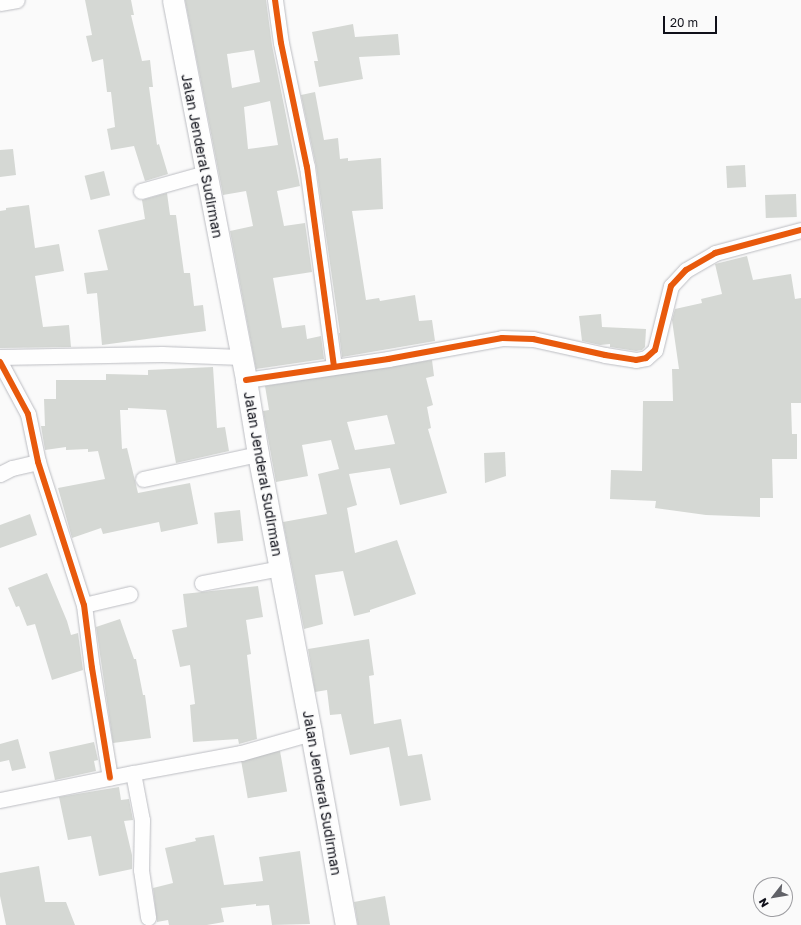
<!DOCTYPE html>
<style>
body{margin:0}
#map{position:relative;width:801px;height:925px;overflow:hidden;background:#fafafa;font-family:"Golos Text",sans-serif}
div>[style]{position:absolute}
.building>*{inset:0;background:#d5d8d4;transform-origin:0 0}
.roads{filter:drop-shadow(0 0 1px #bcbdc2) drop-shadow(0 0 1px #bcbdc2)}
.street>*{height:15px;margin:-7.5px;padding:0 7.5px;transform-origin:7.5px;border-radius:7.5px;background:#fefefe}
.secondary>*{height:21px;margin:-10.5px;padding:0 10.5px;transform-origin:10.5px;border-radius:10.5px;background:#fefefe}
.cycleway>*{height:6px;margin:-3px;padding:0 3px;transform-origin:3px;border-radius:3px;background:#e8590c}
span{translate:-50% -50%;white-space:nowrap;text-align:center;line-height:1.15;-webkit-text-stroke:3px #fafafa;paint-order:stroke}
.street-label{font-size:14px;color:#0f1019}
.north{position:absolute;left:753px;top:877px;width:40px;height:40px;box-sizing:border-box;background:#fafafa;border:1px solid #9c9ca0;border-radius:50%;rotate:239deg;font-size:11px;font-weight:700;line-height:16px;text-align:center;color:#0f1019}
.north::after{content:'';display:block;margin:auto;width:14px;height:18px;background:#616268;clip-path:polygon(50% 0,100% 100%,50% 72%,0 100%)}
.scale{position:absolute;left:663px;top:16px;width:54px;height:18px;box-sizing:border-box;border:2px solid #0f1019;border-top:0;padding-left:5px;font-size:12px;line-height:14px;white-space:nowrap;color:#0f1019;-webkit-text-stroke:3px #fafafa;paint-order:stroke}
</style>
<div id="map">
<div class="building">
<i style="clip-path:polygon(85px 0,131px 0,134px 15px,131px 15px,142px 61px,150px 60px,153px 87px,149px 87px,157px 145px,159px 144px,168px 174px,145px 181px,134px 146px,111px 150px,107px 129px,115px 127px,111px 92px,107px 92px,103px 59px,92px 62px,86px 36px,92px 35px)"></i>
<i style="clip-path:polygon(evenodd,185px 0,266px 0,272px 45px,300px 186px,277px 191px,284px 226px,305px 223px,312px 272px,273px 278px,282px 328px,305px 325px,307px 339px,321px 336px,324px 359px,256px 369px,230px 231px,253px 226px,246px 191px,223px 195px,185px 0,254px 50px,260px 82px,232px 88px,227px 54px,254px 50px,185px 0,270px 101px,278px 145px,248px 149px,244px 107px,270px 101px)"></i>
<i style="clip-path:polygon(353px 24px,355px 37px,398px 34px,400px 55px,359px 57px,363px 79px,319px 87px,314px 61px,318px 61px,312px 32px)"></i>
<i style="clip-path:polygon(315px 92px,324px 140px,338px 138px,340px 159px,348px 158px,348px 161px,381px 158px,383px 209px,352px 211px,366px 300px,379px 298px,380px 301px,415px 295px,419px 321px,432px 320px,435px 341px,342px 357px,339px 333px,340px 333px,316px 166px,301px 95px)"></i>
<i style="clip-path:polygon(13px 149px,16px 175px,0 177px,0 150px)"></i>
<i style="left:745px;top:165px;width:22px;height:19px;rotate:87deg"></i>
<i style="left:104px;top:171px;width:25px;height:20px;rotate:76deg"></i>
<i style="clip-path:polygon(167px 193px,170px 215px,176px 215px,184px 273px,190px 273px,194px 306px,203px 305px,206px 331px,102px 345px,97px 293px,87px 294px,84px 273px,108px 270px,98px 230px,145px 219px,142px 200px)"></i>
<i style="left:796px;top:194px;width:23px;height:31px;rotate:88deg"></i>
<i style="clip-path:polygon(29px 205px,35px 248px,59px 244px,64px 271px,35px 276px,43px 327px,69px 325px,71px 347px,0 348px,0 211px,6px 210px,6px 208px)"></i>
<i style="clip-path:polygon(747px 256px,753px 280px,791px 274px,795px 299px,801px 298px,801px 403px,791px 403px,792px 434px,797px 434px,797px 459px,772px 459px,773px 498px,760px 498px,760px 517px,706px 515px,655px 508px,656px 501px,610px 499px,611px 470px,642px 471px,643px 401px,673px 401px,672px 369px,679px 369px,672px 320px,675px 309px,702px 303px,701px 299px,722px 294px,715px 264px)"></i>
<i style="clip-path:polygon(601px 314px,602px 327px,646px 329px,645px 347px,642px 350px,636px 351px,610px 347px,610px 344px,600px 345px,582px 341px,579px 316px)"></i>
<i style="clip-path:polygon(evenodd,432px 360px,434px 376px,426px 378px,433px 405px,427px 407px,431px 428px,428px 429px,447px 493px,400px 505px,390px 468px,349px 474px,357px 505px,347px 508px,355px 553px,397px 540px,416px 594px,370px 610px,370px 612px,354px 616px,343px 571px,315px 575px,323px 624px,304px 629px,283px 522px,327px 514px,318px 474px,339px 469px,331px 440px,302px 445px,308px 476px,276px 482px,263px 411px,269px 410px,265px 386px,432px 360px,387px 415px,395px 444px,355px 450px,347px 422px,387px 415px)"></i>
<i style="clip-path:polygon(213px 367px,217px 428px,225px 427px,229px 451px,176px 463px,166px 410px,128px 408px,128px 410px,120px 410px,122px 449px,127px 448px,138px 493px,190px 483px,198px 524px,161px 532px,159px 522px,103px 534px,101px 528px,72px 538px,58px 488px,105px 479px,98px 451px,88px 452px,88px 449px,66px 450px,66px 447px,45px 450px,41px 426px,45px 426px,44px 399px,56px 399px,56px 380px,106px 380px,106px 374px,148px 375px,148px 370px)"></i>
<i style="clip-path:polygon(505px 452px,506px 476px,485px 483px,484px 453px)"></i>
<i style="left:240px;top:510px;width:31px;height:26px;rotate:84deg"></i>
<i style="clip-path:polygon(30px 514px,37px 535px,0 548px,0 525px)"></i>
<i style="clip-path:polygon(47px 573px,67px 621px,71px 635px,78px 633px,83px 670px,52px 680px,35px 624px,27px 626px,19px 606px,16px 607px,8px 588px)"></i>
<i style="clip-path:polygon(258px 586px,263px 617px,246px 620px,251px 654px,247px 655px,257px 739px,239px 744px,238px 739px,193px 742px,190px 705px,195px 704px,190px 665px,180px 667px,172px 630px,187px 627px,183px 594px)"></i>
<i style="clip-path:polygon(120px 619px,134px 659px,136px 659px,143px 695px,145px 695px,151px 738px,113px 743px,96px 627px)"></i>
<i style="clip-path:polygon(369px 639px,374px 675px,369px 676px,374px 724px,401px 719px,408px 756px,422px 754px,431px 800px,400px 806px,389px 747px,350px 755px,341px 714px,330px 715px,327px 690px,315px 692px,308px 649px)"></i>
<i style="clip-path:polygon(18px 739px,26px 768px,12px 771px,9px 760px,0 762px,0 744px)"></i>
<i style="clip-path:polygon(94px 742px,98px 760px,94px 761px,96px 771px,55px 780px,49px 752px)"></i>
<i style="left:280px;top:751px;width:41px;height:40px;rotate:80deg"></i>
<i style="clip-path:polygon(119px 787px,121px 800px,129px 799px,133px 820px,124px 821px,132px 855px,132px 869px,99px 876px,91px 836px,68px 840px,59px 797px)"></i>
<i style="clip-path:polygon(214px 835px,224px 885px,263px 881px,259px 857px,300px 851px,310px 924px,272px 925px,269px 905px,256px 906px,256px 904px,221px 908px,224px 922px,207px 925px,169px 925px,168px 920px,157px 922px,153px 888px,173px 883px,165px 848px,196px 841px,195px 838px)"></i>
<i style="clip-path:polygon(39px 866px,45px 902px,66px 902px,75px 925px,6px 925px,0 896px,0 873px)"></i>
<i style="clip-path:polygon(385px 896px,390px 925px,358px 925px,354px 902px)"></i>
</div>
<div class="roads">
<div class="street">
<i style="left:275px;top:0;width:43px;rotate:82.1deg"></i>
<i style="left:281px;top:43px;width:127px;rotate:78.2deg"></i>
<i style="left:307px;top:167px;width:201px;rotate:82.3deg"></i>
<i style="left:0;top:3px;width:17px;rotate:-10deg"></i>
<i style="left:141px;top:191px;width:66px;rotate:-15.7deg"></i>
<i style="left:0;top:357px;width:162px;rotate:-1.1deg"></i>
<i style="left:162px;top:354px;width:79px;rotate:2.2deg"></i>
<i style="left:0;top:362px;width:59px;rotate:61.7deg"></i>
<i style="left:28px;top:414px;width:49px;rotate:78.2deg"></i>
<i style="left:38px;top:462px;width:150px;rotate:72.2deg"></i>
<i style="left:84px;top:605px;width:64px;rotate:82.8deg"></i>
<i style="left:92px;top:668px;width:111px;rotate:80.7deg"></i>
<i style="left:246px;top:380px;width:144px;rotate:-8.4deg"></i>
<i style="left:388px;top:359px;width:116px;rotate:-10.4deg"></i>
<i style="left:502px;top:338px;width:31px;rotate:2deg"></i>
<i style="left:533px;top:339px;width:74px;rotate:12.5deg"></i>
<i style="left:605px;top:355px;width:31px;rotate:9deg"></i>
<i style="left:636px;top:360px;width:10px;rotate:-11deg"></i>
<i style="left:646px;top:358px;width:12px;rotate:-42deg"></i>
<i style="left:655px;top:350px;width:66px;rotate:-76deg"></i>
<i style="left:671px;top:286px;width:22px;rotate:-47deg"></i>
<i style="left:686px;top:270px;width:34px;rotate:-30deg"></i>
<i style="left:715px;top:253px;width:89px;rotate:-15deg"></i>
<i style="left:0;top:474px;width:13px;rotate:-27deg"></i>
<i style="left:12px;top:468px;width:27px;rotate:-13deg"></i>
<i style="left:143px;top:479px;width:118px;rotate:-12.3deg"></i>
<i style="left:202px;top:583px;width:79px;rotate:-10.9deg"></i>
<i style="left:84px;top:605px;width:47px;rotate:-13.4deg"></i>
<i style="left:133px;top:773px;width:48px;rotate:79.2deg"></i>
<i style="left:142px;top:820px;width:50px;rotate:91.1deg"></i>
<i style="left:141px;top:870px;width:48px;rotate:81.5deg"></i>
<i style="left:0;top:800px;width:136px;rotate:-11.5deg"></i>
<i style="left:133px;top:773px;width:110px;rotate:-10.5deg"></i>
<i style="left:241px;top:753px;width:73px;rotate:-15.9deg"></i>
</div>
<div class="secondary">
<i style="left:173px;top:0;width:387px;rotate:79.1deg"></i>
<i style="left:246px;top:380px;width:75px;rotate:80.8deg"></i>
<i style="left:258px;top:454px;width:284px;rotate:79.2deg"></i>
<i style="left:311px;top:733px;width:195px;rotate:79.7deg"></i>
</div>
</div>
<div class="cycleway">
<i style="left:275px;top:0;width:43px;rotate:82.1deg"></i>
<i style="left:281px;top:43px;width:127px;rotate:78.2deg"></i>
<i style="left:307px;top:167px;width:201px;rotate:82.3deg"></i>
<i style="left:0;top:362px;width:59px;rotate:61.7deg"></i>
<i style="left:28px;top:414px;width:49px;rotate:78.2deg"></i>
<i style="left:38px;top:462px;width:150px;rotate:72.2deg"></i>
<i style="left:84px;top:605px;width:64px;rotate:82.8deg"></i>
<i style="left:92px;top:668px;width:111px;rotate:80.7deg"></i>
<i style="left:246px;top:380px;width:144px;rotate:-8.4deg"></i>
<i style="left:388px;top:359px;width:116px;rotate:-10.4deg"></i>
<i style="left:502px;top:338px;width:31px;rotate:2deg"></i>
<i style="left:533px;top:339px;width:74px;rotate:12.5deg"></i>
<i style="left:605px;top:355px;width:31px;rotate:9deg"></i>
<i style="left:636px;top:360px;width:10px;rotate:-11deg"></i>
<i style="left:646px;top:358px;width:12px;rotate:-42deg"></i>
<i style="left:655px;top:350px;width:66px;rotate:-76deg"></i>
<i style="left:671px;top:286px;width:22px;rotate:-47deg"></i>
<i style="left:686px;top:270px;width:34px;rotate:-30deg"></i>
<i style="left:715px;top:253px;width:89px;rotate:-15deg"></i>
</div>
<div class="street-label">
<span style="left:202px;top:156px;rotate:79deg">Jalan Jenderal Sudirman</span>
<span style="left:263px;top:474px;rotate:80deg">Jalan Jenderal Sudirman</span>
<span style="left:322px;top:793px;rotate:80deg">Jalan Jenderal Sudirman</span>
</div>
<div class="north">N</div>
<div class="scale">20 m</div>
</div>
